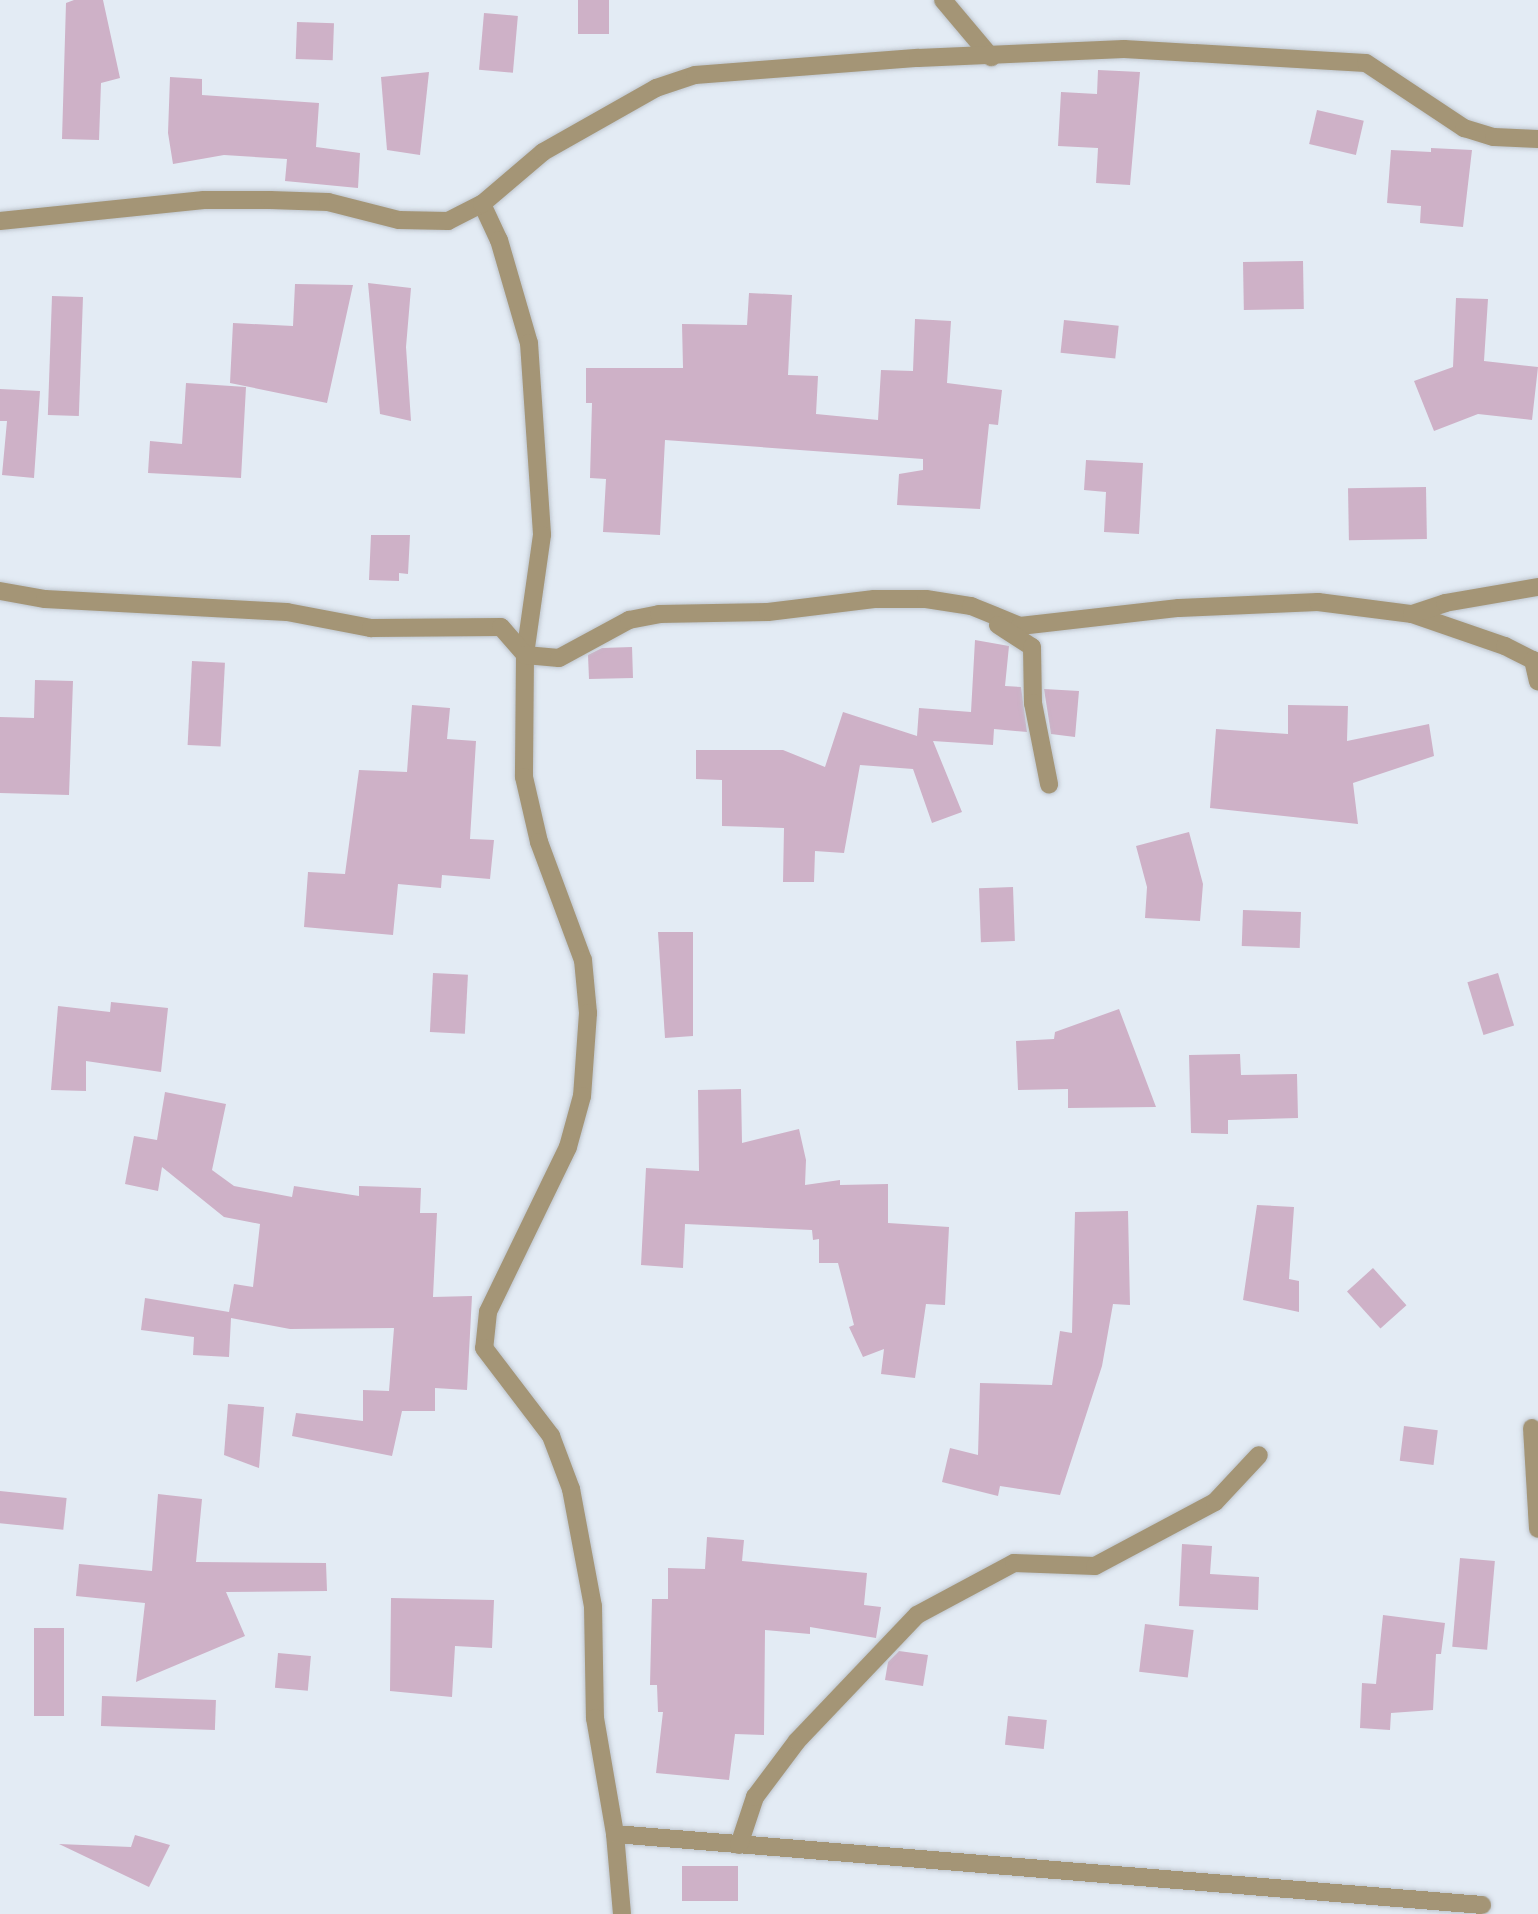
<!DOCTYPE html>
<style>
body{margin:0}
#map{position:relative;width:1538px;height:1914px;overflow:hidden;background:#e3ebf4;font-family:"Golos Text",sans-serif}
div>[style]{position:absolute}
.building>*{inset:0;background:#ceb1c7;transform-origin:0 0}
.roads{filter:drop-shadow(0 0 2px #bec5cd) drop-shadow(0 0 2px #bec5cd)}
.street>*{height:18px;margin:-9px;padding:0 9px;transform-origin:9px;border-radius:9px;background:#a49576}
span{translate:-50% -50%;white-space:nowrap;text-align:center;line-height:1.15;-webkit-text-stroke:6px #fff;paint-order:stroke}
</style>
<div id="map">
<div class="building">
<i style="clip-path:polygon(74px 0,103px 0,120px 78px,101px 83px,99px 140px,62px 139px,66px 3px)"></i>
<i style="left:578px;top:0;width:31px;height:34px"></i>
<i style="left:484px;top:13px;width:34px;height:57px;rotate:5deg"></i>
<i style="left:297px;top:22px;width:37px;height:37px;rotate:2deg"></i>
<i style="clip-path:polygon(1098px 70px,1140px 72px,1130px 185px,1096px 183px,1098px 148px,1058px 146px,1061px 92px,1097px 94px)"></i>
<i style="clip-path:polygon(429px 72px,420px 155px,387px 150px,381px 77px)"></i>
<i style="clip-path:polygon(170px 77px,202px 79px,202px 95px,319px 103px,316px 147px,360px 153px,358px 188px,285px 181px,287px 159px,224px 155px,173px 164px,168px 133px)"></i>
<i style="left:1317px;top:110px;width:48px;height:35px;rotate:13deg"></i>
<i style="clip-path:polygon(1431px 148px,1472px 150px,1463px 227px,1420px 223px,1421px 206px,1387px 203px,1391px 150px,1431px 152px)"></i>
<i style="left:1303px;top:261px;width:48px;height:60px;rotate:89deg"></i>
<i style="clip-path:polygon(368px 283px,411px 288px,406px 347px,411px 421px,380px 414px)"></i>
<i style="clip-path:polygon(295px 284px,353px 285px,327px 403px,230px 383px,233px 323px,293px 326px)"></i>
<i style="clip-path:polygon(749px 293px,792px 295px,788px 375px,818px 376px,816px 414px,878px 420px,881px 370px,913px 371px,915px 319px,951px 321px,947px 383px,1002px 390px,998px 425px,989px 424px,980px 509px,897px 505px,899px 474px,923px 470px,923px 459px,665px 440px,660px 535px,603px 532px,606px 479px,590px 478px,592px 403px,586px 403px,586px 368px,683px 368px,682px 324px,747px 325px)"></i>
<i style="left:52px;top:296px;width:31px;height:119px;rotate:2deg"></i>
<i style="clip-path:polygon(1456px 298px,1488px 299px,1484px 361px,1538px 367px,1532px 420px,1478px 414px,1434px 431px,1414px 381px,1453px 367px)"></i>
<i style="left:1064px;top:320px;width:55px;height:33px;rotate:6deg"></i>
<i style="clip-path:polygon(186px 383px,246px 387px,241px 478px,148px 473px,150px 441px,182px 444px)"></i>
<i style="clip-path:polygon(0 389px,40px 391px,34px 478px,2px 475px,7px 421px,0 421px)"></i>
<i style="clip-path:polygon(1086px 460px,1143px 463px,1139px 534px,1104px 532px,1106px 492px,1084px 490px)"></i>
<i style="left:1426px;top:487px;width:52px;height:78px;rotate:89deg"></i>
<i style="clip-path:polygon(371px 535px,410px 535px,408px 574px,399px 573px,399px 581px,369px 580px)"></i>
<i style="clip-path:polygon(975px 640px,1009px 646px,1005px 686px,1021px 687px,1027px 732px,994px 729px,993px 745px,933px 741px,962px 812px,932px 823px,913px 769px,860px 765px,844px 853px,815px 851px,814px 882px,783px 882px,784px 828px,722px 826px,722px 780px,696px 779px,696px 750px,783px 750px,825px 767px,843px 712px,917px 736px,919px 708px,971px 712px)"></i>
<i style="clip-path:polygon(632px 647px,633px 678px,589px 679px,588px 655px,602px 648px)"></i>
<i style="left:192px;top:661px;width:33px;height:84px;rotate:3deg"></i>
<i style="clip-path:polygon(35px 680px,73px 681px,69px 795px,0 793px,0 717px,34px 718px)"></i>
<i style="clip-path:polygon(1044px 689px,1079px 691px,1075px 737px,1051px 734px)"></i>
<i style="clip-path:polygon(412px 705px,450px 708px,447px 739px,476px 741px,470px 839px,494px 840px,490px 879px,442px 875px,441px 888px,398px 884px,393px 935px,304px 927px,308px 872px,345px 874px,359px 770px,407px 772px)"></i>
<i style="clip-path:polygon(1288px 705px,1348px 706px,1347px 741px,1429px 724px,1434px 756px,1353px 783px,1358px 824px,1210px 808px,1216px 729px,1288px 734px)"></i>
<i style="clip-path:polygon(1189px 832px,1203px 884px,1200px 921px,1145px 918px,1147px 887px,1136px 846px)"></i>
<i style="left:1013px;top:887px;width:54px;height:34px;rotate:88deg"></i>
<i style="left:1243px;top:910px;width:58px;height:36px;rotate:2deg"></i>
<i style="clip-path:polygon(658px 932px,693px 932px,693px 1036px,665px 1038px)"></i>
<i style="left:433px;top:973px;width:35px;height:59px;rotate:3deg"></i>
<i style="left:1498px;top:973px;width:55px;height:32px;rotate:73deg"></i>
<i style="clip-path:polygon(111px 1002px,168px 1008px,161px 1072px,86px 1061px,86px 1091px,51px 1090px,58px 1006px,110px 1012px)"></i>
<i style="clip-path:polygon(1119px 1009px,1156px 1107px,1068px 1108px,1068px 1089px,1018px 1090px,1016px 1041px,1054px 1039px,1055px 1032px)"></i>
<i style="clip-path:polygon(1240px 1054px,1241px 1075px,1297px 1074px,1298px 1118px,1228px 1120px,1228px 1134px,1191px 1133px,1189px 1055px)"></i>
<i style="clip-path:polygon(741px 1089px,742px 1143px,799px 1129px,806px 1160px,805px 1185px,840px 1180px,840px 1185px,888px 1184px,888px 1223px,949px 1227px,945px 1305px,926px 1304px,915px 1378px,881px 1374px,884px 1349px,863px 1357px,849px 1327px,854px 1325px,838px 1263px,819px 1263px,819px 1239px,813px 1240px,812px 1230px,685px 1224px,683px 1268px,641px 1265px,646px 1168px,699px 1171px,698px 1090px)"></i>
<i style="clip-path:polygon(165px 1092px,226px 1104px,212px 1170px,234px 1186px,292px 1197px,294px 1186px,359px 1196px,359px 1186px,421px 1188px,420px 1213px,437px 1213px,433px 1297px,472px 1296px,467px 1390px,435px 1388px,435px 1411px,402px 1411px,392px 1456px,292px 1436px,296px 1413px,363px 1421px,363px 1390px,389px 1391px,394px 1328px,290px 1329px,231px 1318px,229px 1357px,193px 1355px,194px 1337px,141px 1330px,145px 1298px,229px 1312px,234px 1284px,253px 1287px,260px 1224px,224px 1217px,162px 1167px,158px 1191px,125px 1184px,134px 1136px,157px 1140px)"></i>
<i style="clip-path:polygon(1257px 1205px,1294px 1207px,1289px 1279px,1299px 1281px,1299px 1312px,1243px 1300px)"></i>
<i style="clip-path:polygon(1128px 1211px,1130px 1305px,1113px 1304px,1102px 1366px,1060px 1495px,1000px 1486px,998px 1496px,942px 1482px,950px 1448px,978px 1455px,980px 1383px,1052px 1385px,1060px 1331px,1072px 1333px,1075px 1212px)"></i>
<i style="left:1373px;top:1268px;width:50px;height:35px;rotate:48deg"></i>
<i style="clip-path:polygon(228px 1404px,264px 1407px,259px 1468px,224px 1455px)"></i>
<i style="left:1404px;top:1426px;width:34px;height:35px;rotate:7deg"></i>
<i style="left:0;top:1491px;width:67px;height:32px;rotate:6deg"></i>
<i style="clip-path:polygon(158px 1494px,202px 1499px,196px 1562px,326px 1563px,327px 1591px,226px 1592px,245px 1636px,136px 1682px,145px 1603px,76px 1596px,79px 1564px,152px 1571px)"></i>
<i style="clip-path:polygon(707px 1537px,744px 1540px,742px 1561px,867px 1573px,864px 1605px,881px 1607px,876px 1638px,810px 1627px,810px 1634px,765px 1630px,764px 1735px,735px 1734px,729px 1780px,656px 1773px,663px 1712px,658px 1712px,657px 1685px,650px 1685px,652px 1599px,668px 1599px,668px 1568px,705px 1569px)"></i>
<i style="clip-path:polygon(1182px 1544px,1212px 1546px,1210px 1574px,1259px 1577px,1258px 1610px,1179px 1606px)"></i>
<i style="left:1460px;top:1558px;width:35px;height:89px;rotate:5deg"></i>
<i style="clip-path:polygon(391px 1598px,494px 1600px,492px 1648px,455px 1646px,452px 1697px,390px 1691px)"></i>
<i style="clip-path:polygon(1383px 1615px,1445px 1623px,1441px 1654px,1436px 1654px,1433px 1710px,1391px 1713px,1390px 1730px,1360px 1728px,1362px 1683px,1376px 1684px)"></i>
<i style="left:1145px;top:1624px;width:49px;height:48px;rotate:7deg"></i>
<i style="left:34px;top:1628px;width:30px;height:88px"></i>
<i style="clip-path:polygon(899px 1651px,928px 1655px,923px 1686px,885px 1680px,888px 1662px)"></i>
<i style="left:278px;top:1653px;width:33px;height:35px;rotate:5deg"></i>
<i style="left:102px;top:1696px;width:114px;height:30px;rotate:2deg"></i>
<i style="left:1008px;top:1716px;width:39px;height:29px;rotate:6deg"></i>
<i style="clip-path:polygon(135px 1835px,170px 1845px,149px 1887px,59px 1844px,131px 1847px)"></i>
<i style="left:682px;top:1866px;width:56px;height:35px"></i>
</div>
<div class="roads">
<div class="street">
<i style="left:943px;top:0;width:75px;rotate:49.9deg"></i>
<i style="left:482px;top:204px;width:40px;rotate:65deg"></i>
<i style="left:499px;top:240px;width:107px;rotate:73.8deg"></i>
<i style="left:529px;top:343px;width:192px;rotate:86.1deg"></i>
<i style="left:542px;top:535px;width:121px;rotate:98.1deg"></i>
<i style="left:525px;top:655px;width:122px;rotate:90.5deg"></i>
<i style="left:524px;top:777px;width:67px;rotate:77deg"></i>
<i style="left:539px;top:842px;width:126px;rotate:69.6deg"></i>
<i style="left:583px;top:960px;width:53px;rotate:84.6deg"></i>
<i style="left:588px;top:1013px;width:83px;rotate:94.1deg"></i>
<i style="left:582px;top:1096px;width:53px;rotate:105.4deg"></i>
<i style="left:568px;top:1147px;width:183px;rotate:115.9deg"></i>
<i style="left:488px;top:1312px;width:36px;rotate:96deg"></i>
<i style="left:484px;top:1348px;width:111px;rotate:52.7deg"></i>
<i style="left:551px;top:1436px;width:57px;rotate:69.3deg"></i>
<i style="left:571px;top:1489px;width:119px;rotate:79.4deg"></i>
<i style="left:593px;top:1606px;width:112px;rotate:89deg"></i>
<i style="left:595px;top:1718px;width:118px;rotate:80.2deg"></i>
<i style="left:615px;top:1834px;width:80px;rotate:85deg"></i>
<i style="left:0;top:221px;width:205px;rotate:-5.9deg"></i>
<i style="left:204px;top:200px;width:66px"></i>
<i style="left:270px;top:200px;width:58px;rotate:2deg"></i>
<i style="left:328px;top:202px;width:73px;rotate:14.2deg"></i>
<i style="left:399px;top:220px;width:49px;rotate:1.2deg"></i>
<i style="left:448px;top:221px;width:38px;rotate:-27deg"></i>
<i style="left:482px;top:204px;width:80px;rotate:-40.4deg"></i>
<i style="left:543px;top:152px;width:130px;rotate:-29.5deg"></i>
<i style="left:656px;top:88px;width:41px;rotate:-18.4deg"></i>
<i style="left:695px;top:75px;width:224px;rotate:-4.4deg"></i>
<i style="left:918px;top:58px;width:206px;rotate:-2.5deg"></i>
<i style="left:1124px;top:49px;width:242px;rotate:3.3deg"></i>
<i style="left:1366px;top:63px;width:118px;rotate:33.6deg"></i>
<i style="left:1464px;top:128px;width:31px;rotate:17deg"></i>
<i style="left:1494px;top:137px;width:44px;rotate:2.6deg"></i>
<i style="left:0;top:591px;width:46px;rotate:10.1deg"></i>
<i style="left:45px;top:599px;width:242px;rotate:3.1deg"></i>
<i style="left:287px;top:612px;width:86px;rotate:10.8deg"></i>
<i style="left:371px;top:628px;width:130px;rotate:-0.4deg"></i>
<i style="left:501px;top:627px;width:37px;rotate:49deg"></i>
<i style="left:525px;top:655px;width:34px;rotate:5deg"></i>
<i style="left:559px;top:658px;width:80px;rotate:-28.5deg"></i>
<i style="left:629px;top:620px;width:31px;rotate:-11deg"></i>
<i style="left:659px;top:614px;width:109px;rotate:-1.1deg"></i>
<i style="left:768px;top:612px;width:107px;rotate:-7deg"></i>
<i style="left:874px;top:599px;width:52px"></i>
<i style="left:926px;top:599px;width:46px;rotate:8.8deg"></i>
<i style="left:971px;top:606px;width:53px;rotate:22.2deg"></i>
<i style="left:1020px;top:626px;width:160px;rotate:-6.5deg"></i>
<i style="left:1179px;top:608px;width:139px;rotate:-2.5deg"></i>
<i style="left:1318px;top:602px;width:95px;rotate:7.3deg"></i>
<i style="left:1412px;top:614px;width:98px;rotate:19deg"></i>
<i style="left:1505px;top:646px;width:31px;rotate:27deg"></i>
<i style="left:1533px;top:660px;width:22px;rotate:77deg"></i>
<i style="left:1412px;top:614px;width:35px;rotate:-18deg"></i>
<i style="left:1445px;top:603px;width:94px;rotate:-9.8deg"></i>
<i style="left:998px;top:625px;width:40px;rotate:32.9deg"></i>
<i style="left:1032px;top:647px;width:56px;rotate:89deg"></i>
<i style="left:1033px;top:703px;width:83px;rotate:78.8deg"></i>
<i style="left:1532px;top:1428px;width:101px;rotate:86.6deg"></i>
<i style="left:615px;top:1834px;width:870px;rotate:4.68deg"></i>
<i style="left:739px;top:1845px;width:51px;rotate:-71.6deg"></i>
<i style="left:755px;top:1797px;width:70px;rotate:-53.1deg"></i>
<i style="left:797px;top:1741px;width:174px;rotate:-46.4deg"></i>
<i style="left:917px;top:1615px;width:110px;rotate:-28.2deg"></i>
<i style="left:1014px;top:1563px;width:81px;rotate:2.1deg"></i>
<i style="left:1095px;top:1566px;width:136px;rotate:-28.1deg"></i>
<i style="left:1215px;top:1502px;width:64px;rotate:-46.9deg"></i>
</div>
</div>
</div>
